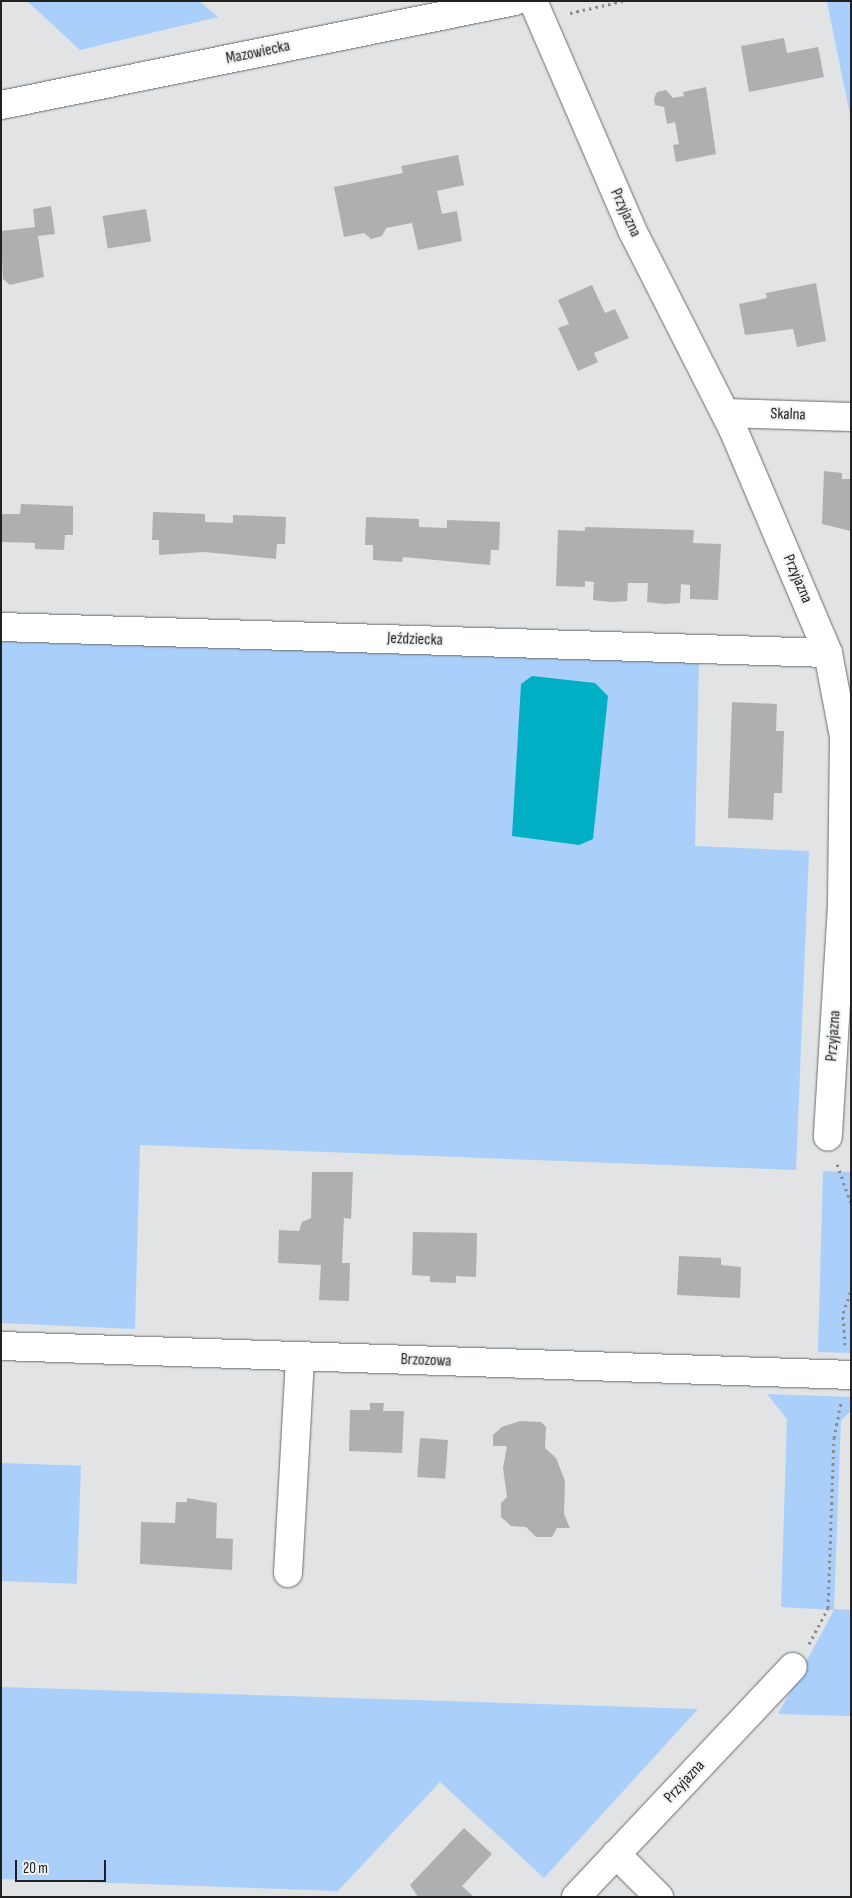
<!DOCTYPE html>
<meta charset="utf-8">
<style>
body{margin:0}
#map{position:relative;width:852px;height:1898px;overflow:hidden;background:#e1e3e5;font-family:"Sofia Sans Condensed",sans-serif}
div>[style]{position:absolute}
.green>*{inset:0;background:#aacffb;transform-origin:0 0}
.water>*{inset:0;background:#01afc4}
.building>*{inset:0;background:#aeafb1;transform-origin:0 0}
.path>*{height:3px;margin-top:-1.5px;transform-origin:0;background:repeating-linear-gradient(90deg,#8b8c8d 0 2.5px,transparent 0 6.5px)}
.roads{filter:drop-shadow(0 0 1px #6a6b6d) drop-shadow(0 0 1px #6a6b6d)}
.minor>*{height:28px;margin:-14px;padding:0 14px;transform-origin:14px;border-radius:14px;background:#fff}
span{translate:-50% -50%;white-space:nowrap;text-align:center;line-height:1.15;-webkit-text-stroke:4px #eef0f2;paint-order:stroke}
.street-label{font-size:16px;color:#212122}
.frame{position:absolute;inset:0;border:2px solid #212122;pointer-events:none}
.scale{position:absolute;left:15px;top:1860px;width:91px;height:22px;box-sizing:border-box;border:2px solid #212122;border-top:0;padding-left:6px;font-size:15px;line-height:18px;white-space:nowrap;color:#212122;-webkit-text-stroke:4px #eef0f2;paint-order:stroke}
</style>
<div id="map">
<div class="green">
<i style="clip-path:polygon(27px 1px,199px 1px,218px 17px,80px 50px)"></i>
<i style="clip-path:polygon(827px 1px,851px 1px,851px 119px,832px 27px)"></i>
<i style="clip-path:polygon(1px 639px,699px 661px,695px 846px,809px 851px,796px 1170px,140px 1145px,135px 1329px,1px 1323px)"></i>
<i style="clip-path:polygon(823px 1171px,851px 1172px,851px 1353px,818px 1352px)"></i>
<i style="clip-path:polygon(767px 1394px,851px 1397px,851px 1411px,841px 1420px,834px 1609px,851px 1610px,851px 1716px,778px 1714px,834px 1610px,781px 1607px,787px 1419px)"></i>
<i style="left:1px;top:1463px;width:80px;height:118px;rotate:2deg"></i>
<i style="clip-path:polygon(1px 1687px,698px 1709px,544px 1878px,440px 1782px,338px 1891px,1px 1879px)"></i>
</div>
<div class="water">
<i style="clip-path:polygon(532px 676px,595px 683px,608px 696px,593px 839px,579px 845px,512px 836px,521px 684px)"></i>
</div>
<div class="building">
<i style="clip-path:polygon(784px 38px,787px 53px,818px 47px,824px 77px,749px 92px,741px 46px)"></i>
<i style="clip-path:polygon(706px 87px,716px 154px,676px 162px,673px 145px,679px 144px,675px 122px,667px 124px,664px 107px,655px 105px,654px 98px,657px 92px,666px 90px,673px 98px,684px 96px,683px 92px)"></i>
<i style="clip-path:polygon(458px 155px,464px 185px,437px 191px,442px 214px,457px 211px,462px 241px,418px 250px,412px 223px,386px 228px,382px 236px,371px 239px,364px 233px,344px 237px,334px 187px,403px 173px,401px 166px)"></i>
<i style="clip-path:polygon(51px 206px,55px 234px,38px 236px,44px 277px,10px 285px,3px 279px,1px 231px,35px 227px,33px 209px)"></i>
<i style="left:146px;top:209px;width:33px;height:44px;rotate:81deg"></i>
<i style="clip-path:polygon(816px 283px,826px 341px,797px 347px,793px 329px,745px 335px,739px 304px,767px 298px,766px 293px)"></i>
<i style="clip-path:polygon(592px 285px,605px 313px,615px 309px,629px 338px,594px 353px,598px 362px,578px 371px,558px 328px,569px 324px,558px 300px)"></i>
<i style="clip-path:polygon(824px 471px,842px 473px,842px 479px,851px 479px,851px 531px,822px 524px)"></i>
<i style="clip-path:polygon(21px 504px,73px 506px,73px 535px,65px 535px,64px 550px,35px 549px,35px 543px,1px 542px,1px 514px,20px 514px)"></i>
<i style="clip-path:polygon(153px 512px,205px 514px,205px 522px,233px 523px,233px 515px,286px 517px,285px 544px,277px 544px,276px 559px,204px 552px,159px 555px,159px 540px,152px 540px)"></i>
<i style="clip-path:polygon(366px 517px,419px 519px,419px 527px,447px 528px,447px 520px,500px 522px,499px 550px,491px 550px,490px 565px,403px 557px,402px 562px,373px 560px,373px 545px,365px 545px)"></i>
<i style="clip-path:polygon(585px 527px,694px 530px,693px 543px,721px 544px,718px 600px,690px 599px,690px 585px,681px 584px,680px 603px,665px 604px,647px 602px,648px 583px,628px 583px,627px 601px,610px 602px,593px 600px,594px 582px,585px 581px,585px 587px,556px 586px,558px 530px,585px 531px)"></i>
<i style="clip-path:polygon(732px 702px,777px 704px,776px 731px,784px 731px,782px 793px,774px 793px,773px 820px,728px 818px)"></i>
<i style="clip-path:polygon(312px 1172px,353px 1172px,351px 1219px,344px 1218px,342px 1263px,350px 1263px,349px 1301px,319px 1300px,321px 1265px,278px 1263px,279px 1230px,299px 1231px,302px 1222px,311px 1218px)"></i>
<i style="clip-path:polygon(413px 1232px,477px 1233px,476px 1277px,456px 1276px,456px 1283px,430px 1282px,430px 1276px,412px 1275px)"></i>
<i style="clip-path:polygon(679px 1256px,721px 1258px,721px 1265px,741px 1267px,740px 1298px,677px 1295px)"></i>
<i style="clip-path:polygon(370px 1403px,384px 1403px,383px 1411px,404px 1411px,402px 1453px,349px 1451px,350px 1410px,370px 1410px)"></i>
<i style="clip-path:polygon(520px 1421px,541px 1422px,546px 1427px,545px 1448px,556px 1458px,565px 1481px,564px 1514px,570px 1528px,557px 1528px,552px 1537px,536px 1537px,526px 1527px,511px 1526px,501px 1517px,501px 1503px,507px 1497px,503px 1468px,507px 1446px,493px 1446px,493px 1435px,502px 1427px)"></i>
<i style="left:420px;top:1438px;width:28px;height:39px;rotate:4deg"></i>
<i style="clip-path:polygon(187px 1498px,217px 1503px,216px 1538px,233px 1539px,232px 1570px,140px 1564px,141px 1522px,175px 1523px,176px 1502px,187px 1502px)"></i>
<i style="clip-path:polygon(464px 1828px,492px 1854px,462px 1886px,474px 1897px,418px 1897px,410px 1885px)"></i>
</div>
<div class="path">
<i style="left:570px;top:13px;width:54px;rotate:-12.8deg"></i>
<i style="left:837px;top:1164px;width:41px;rotate:70.3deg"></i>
<i style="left:845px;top:1345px;width:32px;rotate:-94deg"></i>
<i style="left:843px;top:1313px;width:23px;rotate:-70deg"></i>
<i style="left:809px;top:1644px;width:41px;rotate:-62.2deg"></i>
<i style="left:828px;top:1608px;width:170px;rotate:-88deg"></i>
<i style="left:834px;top:1438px;width:36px;rotate:-79deg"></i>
</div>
<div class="roads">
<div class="minor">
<i style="left:533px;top:1px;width:249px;rotate:66.6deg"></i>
<i style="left:632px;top:230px;width:223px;rotate:63.1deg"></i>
<i style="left:733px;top:429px;width:243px;rotate:67deg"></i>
<i style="left:828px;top:653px;width:86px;rotate:79.2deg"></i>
<i style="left:844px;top:737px;width:168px;rotate:90.7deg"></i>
<i style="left:842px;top:905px;width:232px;rotate:93.5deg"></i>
<i style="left:1px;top:105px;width:524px;rotate:-11.44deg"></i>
<i style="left:726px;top:413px;width:125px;rotate:1.8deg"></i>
<i style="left:1px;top:627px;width:827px;rotate:1.8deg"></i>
<i style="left:1px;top:1346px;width:850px;rotate:1.95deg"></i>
<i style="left:288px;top:1573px;width:216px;rotate:-86.8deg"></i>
<i style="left:616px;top:1854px;width:61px;rotate:45deg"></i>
<i style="left:576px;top:1897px;width:316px;rotate:-46.7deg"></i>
</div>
</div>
<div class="street-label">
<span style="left:258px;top:53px;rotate:-12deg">Mazowiecka</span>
<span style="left:625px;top:213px;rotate:65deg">Przyjazna</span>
<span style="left:788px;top:415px;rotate:2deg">Skalna</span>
<span style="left:797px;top:579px;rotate:67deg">Przyjazna</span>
<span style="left:415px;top:640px;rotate:2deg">Jeździecka</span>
<span style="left:834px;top:1036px;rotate:-86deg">Przyjazna</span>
<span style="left:426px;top:1361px;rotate:2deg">Brzozowa</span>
<span style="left:685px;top:1782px;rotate:-47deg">Przyjazna</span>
</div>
<div class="frame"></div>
<div class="scale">20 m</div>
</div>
